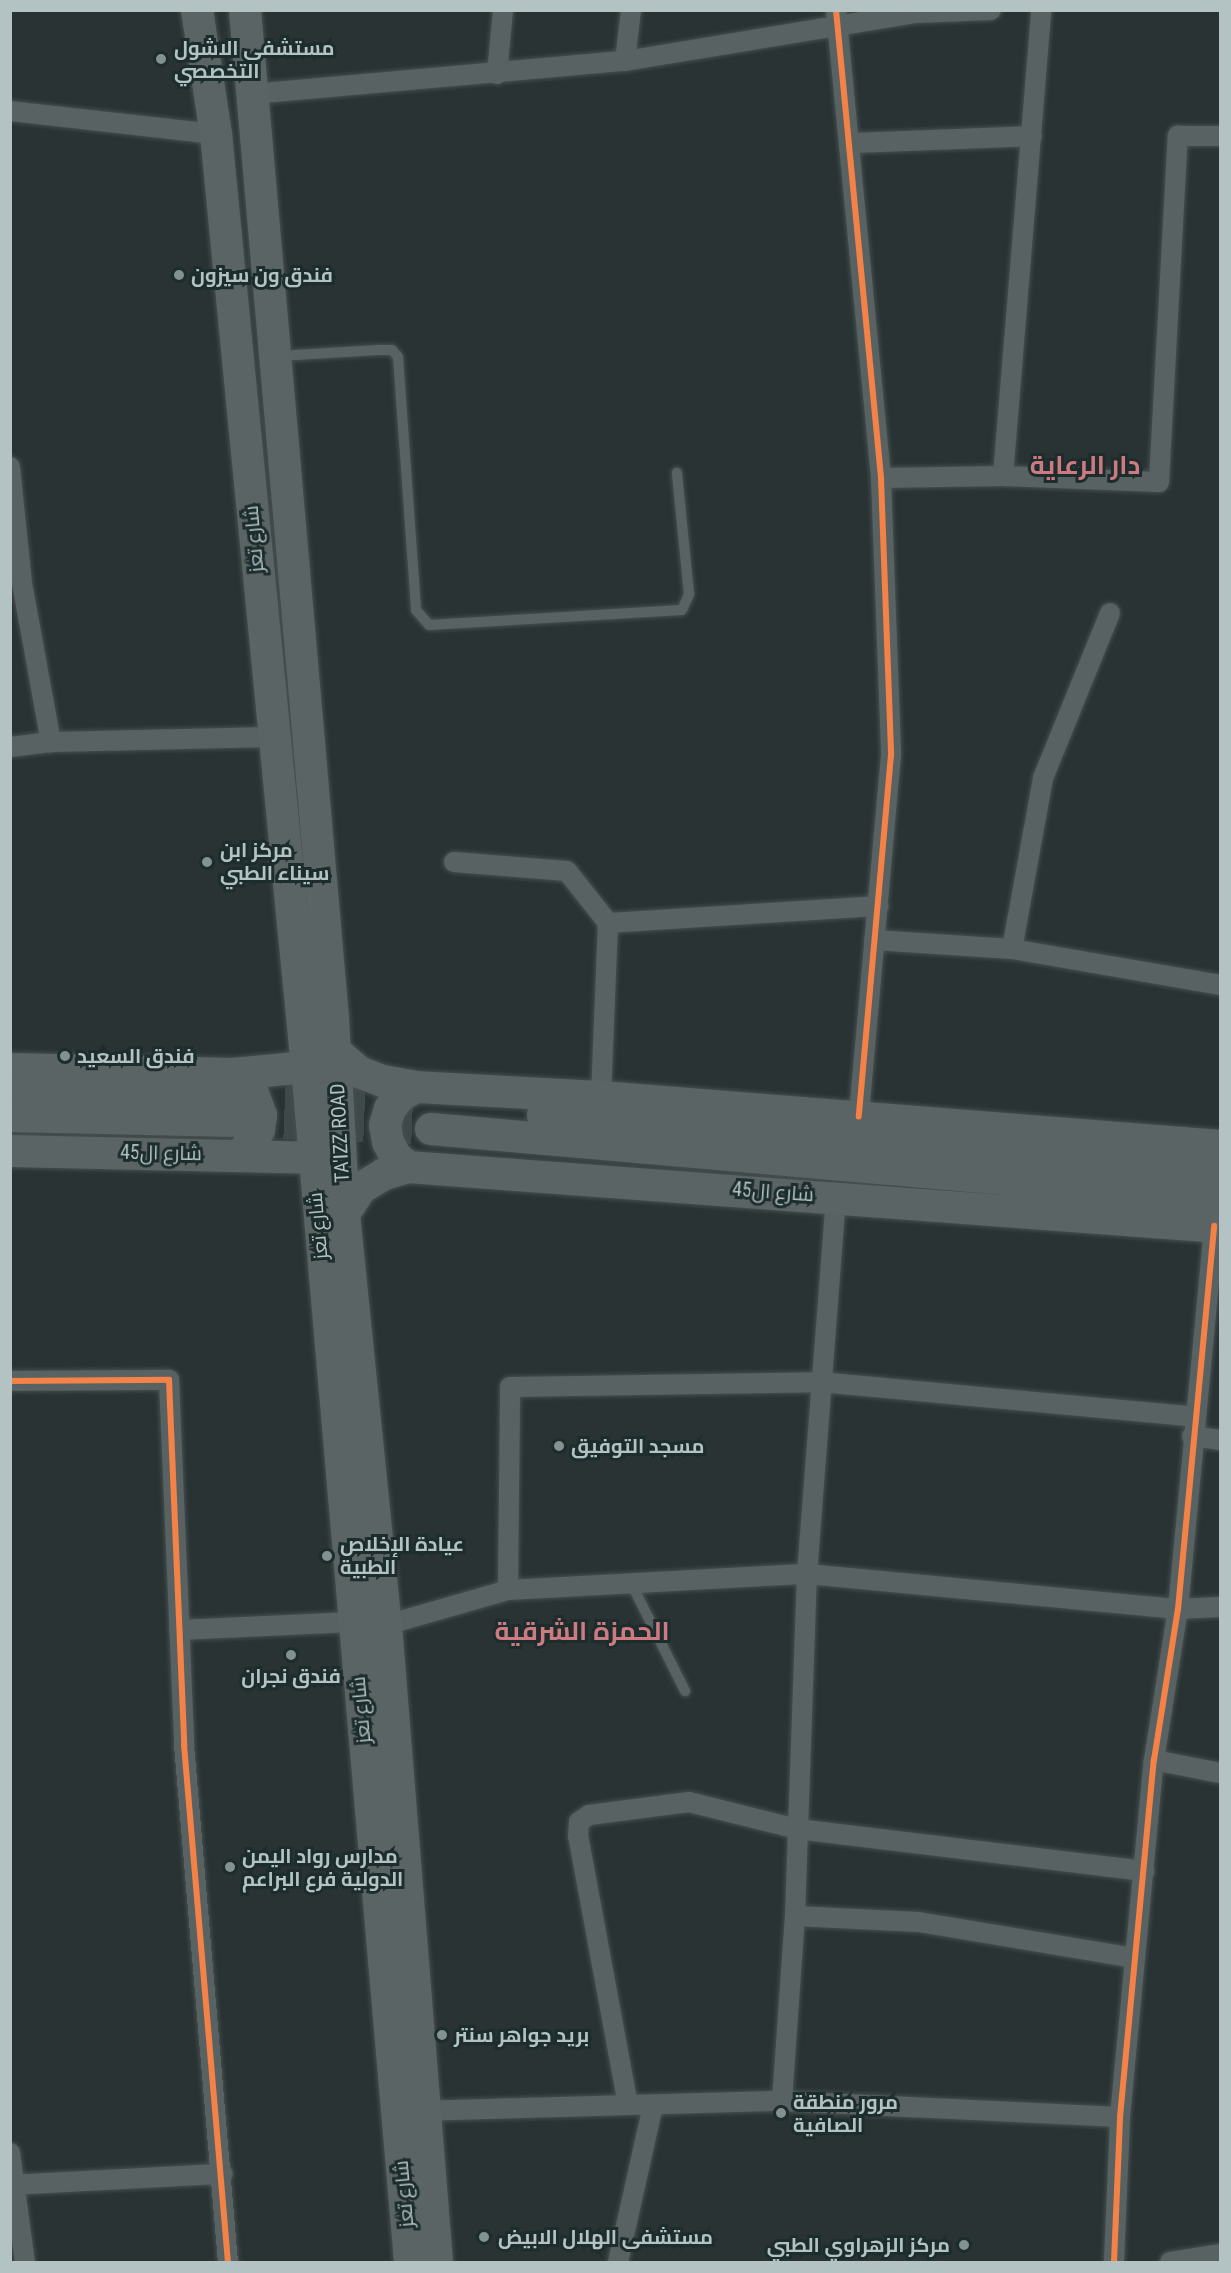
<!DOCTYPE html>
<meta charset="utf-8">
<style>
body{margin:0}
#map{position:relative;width:1231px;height:2273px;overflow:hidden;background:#293333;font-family:"Roboto Condensed",Cairo,sans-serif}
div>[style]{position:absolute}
.primary-tunnel>*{height:32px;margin-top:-16px;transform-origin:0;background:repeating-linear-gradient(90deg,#3e4949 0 32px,transparent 0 48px)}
.roads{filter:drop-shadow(0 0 2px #464e4e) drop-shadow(0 0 2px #464e4e)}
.lane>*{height:10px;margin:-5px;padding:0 5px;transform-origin:5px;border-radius:5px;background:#596262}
.street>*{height:20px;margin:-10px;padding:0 10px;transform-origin:10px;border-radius:10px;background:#596262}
.primary>*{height:32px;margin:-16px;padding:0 16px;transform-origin:16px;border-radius:16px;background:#5b6464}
.cycleway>*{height:6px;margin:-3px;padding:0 3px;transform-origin:3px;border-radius:3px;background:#f48246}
.dots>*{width:16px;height:16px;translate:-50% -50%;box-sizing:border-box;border:3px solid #1d2c2d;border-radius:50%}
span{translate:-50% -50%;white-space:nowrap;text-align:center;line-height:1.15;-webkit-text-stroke:6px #1d2c2d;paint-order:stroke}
.poi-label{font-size:20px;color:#b3c3c4;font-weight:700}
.left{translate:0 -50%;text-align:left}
.right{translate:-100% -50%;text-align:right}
.street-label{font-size:20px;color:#b3c3c4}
.district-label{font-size:26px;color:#ce7a81;font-weight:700}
.frame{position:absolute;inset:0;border:12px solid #b3c3c4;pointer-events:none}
</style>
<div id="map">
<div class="primary-tunnel">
<i style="left:237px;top:1097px;width:191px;rotate:2.7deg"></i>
<i style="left:236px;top:1121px;width:195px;rotate:2.3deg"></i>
</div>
<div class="roads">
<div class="lane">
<i style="left:279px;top:356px;width:99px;rotate:-3.5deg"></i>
<i style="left:378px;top:350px;width:14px"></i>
<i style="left:392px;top:350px;width:9px;rotate:49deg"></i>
<i style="left:398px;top:357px;width:254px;rotate:85.9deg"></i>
<i style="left:416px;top:610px;width:20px;rotate:49deg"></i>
<i style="left:429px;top:625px;width:253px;rotate:-3.4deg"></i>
<i style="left:682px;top:610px;width:17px;rotate:-66deg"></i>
<i style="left:689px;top:594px;width:122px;rotate:-95.7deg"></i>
<i style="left:631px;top:1583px;width:121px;rotate:63.4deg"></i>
</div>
<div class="street">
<i style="left:836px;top:10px;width:470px;rotate:84.5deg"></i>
<i style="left:881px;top:478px;width:277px;rotate:87.9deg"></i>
<i style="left:891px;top:755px;width:363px;rotate:95.1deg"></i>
<i style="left:625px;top:61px;width:51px;rotate:-83.3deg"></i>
<i style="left:497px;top:74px;width:64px;rotate:-84.6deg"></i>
<i style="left:252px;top:94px;width:374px;rotate:-5.1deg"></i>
<i style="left:625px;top:61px;width:295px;rotate:-9.4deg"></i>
<i style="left:916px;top:13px;width:75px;rotate:-2.3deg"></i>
<i style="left:10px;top:111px;width:207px;rotate:6.4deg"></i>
<i style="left:851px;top:143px;width:181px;rotate:-2.2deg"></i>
<i style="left:10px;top:467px;width:117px;rotate:84.1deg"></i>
<i style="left:22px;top:583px;width:162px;rotate:79.7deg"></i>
<i style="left:1003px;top:476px;width:468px;rotate:-85.3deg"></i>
<i style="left:881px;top:478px;width:122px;rotate:-0.9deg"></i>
<i style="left:1003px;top:476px;width:156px;rotate:2.2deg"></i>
<i style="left:1159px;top:482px;width:347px;rotate:-86.9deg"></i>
<i style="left:1178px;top:136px;width:42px"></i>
<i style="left:10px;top:747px;width:41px;rotate:-7deg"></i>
<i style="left:51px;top:742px;width:222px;rotate:-1.3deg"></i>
<i style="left:454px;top:862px;width:113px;rotate:4.6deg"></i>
<i style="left:567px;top:871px;width:66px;rotate:51.7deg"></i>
<i style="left:874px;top:940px;width:138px;rotate:3.7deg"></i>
<i style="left:1012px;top:949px;width:211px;rotate:9.8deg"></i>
<i style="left:1012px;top:949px;width:174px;rotate:-79.7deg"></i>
<i style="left:1043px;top:778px;width:178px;rotate:-67.9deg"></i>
<i style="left:601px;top:1097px;width:174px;rotate:-87.7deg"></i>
<i style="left:608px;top:923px;width:271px;rotate:-3.6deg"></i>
<i style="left:10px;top:1381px;width:159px;rotate:-0.4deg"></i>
<i style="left:169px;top:1380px;width:365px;rotate:87.6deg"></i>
<i style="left:184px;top:1745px;width:519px;rotate:85.14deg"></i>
<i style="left:1192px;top:1436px;width:28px;rotate:8deg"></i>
<i style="left:508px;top:1590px;width:203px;rotate:-89.4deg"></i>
<i style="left:510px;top:1387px;width:310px;rotate:-0.9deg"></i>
<i style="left:820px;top:1382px;width:377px;rotate:5.3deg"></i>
<i style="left:386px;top:1625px;width:127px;rotate:-16deg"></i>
<i style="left:508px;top:1590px;width:299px;rotate:-3.1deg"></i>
<i style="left:807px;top:1574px;width:373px;rotate:5.4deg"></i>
<i style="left:1178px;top:1609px;width:42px;rotate:-2.7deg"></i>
<i style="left:179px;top:1630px;width:174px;rotate:-2.6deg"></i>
<i style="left:1154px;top:1760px;width:67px;rotate:11.1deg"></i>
<i style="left:795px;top:1916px;width:124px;rotate:2.8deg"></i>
<i style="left:919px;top:1922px;width:219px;rotate:9.5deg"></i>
<i style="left:782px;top:2101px;width:185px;rotate:-86deg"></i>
<i style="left:795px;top:1916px;width:342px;rotate:-88deg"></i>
<i style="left:807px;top:1574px;width:378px;rotate:-85.6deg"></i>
<i style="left:628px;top:2105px;width:274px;rotate:-100.5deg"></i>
<i style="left:578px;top:1836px;width:14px;rotate:-86deg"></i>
<i style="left:579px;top:1822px;width:12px;rotate:-35deg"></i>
<i style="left:589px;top:1815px;width:101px;rotate:-7.4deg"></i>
<i style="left:689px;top:1802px;width:111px;rotate:14deg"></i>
<i style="left:797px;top:1829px;width:350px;rotate:6.9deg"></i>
<i style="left:416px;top:2111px;width:366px;rotate:-1.6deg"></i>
<i style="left:782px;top:2101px;width:338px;rotate:2.7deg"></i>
<i style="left:10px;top:2153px;width:110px;rotate:82.2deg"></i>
<i style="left:10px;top:2185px;width:213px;rotate:-3deg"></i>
<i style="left:618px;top:2262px;width:161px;rotate:-77.4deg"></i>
<i style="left:1114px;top:2262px;width:145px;rotate:-87.6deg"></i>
<i style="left:1120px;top:2117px;width:359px;rotate:-84.6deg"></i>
<i style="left:1154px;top:1760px;width:153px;rotate:-81deg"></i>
<i style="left:1178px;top:1609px;width:385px;rotate:-84.6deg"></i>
<i style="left:1170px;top:2262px;width:51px;rotate:-9.1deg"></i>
</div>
<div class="primary">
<i style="left:197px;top:10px;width:125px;rotate:81.3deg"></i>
<i style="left:216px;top:134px;width:937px;rotate:84.43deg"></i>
<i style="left:307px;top:1067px;width:1199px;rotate:85.07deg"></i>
<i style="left:245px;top:10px;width:1012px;rotate:85.01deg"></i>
<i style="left:333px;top:1018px;width:196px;rotate:86.8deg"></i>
<i style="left:344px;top:1214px;width:413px;rotate:84.2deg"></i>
<i style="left:386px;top:1625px;width:639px;rotate:85.42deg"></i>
<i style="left:336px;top:1052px;width:30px;rotate:41deg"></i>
<i style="left:359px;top:1072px;width:26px;rotate:21deg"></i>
<i style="left:383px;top:1081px;width:34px;rotate:10deg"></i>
<i style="left:416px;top:1087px;width:185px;rotate:3.1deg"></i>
<i style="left:601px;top:1097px;width:621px;rotate:4.53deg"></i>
<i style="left:10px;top:1069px;width:223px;rotate:1.3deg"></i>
<i style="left:233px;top:1074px;width:74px;rotate:-5.4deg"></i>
<i style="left:233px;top:1074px;width:23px;rotate:38deg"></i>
<i style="left:251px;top:1088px;width:29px;rotate:70deg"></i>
<i style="left:261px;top:1115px;width:15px;rotate:98deg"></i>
<i style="left:259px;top:1130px;width:29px;rotate:125deg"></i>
<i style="left:10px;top:1094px;width:50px;rotate:-3.4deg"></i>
<i style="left:60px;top:1091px;width:177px;rotate:1.9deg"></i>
<i style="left:543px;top:1115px;width:679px;rotate:4.56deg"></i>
<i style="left:10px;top:1116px;width:226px;rotate:1.3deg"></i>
<i style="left:431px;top:1129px;width:792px;rotate:5deg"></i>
<i style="left:10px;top:1151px;width:301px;rotate:1.3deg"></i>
<i style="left:408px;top:1167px;width:16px;rotate:-140deg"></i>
<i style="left:396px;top:1157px;width:17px;rotate:-118deg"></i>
<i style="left:388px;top:1142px;width:17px;rotate:-100deg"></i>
<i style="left:385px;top:1125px;width:17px;rotate:-73deg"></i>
<i style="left:390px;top:1109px;width:18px;rotate:-52deg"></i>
<i style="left:401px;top:1095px;width:17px;rotate:-28deg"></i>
<i style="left:344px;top:1214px;width:31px;rotate:-57deg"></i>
<i style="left:361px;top:1188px;width:27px;rotate:-31deg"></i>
<i style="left:384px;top:1174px;width:25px;rotate:-16deg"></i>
<i style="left:408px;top:1167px;width:814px;rotate:4.23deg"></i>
</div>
</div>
<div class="cycleway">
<i style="left:836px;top:10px;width:470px;rotate:84.5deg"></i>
<i style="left:881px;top:478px;width:277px;rotate:87.9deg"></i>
<i style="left:891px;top:755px;width:363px;rotate:95.1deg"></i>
<i style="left:10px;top:1381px;width:159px;rotate:-0.4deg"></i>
<i style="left:169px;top:1380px;width:365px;rotate:87.6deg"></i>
<i style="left:184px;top:1745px;width:519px;rotate:85.14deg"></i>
<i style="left:1114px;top:2262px;width:145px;rotate:-87.6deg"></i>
<i style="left:1120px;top:2117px;width:359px;rotate:-84.6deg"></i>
<i style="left:1154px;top:1760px;width:153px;rotate:-81deg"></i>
<i style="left:1178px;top:1609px;width:385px;rotate:-84.6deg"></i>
</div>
<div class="dots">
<i style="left:161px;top:59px;background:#839191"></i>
<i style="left:179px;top:275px;background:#839191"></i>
<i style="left:207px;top:862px;background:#839191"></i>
<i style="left:65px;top:1056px;background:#839191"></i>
<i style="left:559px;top:1446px;background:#839191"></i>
<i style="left:327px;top:1556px;background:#839191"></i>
<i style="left:291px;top:1655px;background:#839191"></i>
<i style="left:230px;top:1867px;background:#839191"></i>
<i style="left:442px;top:2035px;background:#839191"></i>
<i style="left:781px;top:2113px;background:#839191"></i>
<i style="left:484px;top:2237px;background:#839191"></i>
<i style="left:964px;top:2245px;background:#839191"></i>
</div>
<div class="poi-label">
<span class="left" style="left:174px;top:60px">مستشفى الاشول<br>التخصصي</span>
<span class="left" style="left:191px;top:275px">فندق ون سيزون</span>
<span class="left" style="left:220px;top:862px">مركز ابن<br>سيناء الطبي</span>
<span class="left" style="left:77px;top:1056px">فندق السعيد</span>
<span class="left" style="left:571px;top:1446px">مسجد التوفيق</span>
<span class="left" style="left:340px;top:1556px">عيادة الإخلاص<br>الطبية</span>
<span style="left:291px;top:1676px">فندق نجران</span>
<span class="left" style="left:242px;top:1868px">مدارس رواد اليمن<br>الدولية فرع البراعم</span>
<span class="left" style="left:454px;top:2035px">بريد جواهر سنتر</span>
<span class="left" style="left:793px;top:2114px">مرور منطقة<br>الصافية</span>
<span class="left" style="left:498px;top:2237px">مستشفى الهلال الابيض</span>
<span class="right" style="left:950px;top:2245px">مركز الزهراوي الطبي</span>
</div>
<div class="street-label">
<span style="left:254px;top:539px;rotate:-95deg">شارع تعز</span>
<span style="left:340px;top:1133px;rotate:-93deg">TA'IZZ ROAD</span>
<span style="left:161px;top:1153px;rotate:1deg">شارع ال45</span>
<span style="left:773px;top:1192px;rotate:4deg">شارع ال45</span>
<span style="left:318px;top:1226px;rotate:-95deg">شارع تعز</span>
<span style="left:361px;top:1710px;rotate:-95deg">شارع تعز</span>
<span style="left:404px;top:2194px;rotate:-95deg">شارع تعز</span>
</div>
<div class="district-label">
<span style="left:1085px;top:466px">دار الرعاية</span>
<span style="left:582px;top:1632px">الحمزة الشرقية</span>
</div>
<div class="frame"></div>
</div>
